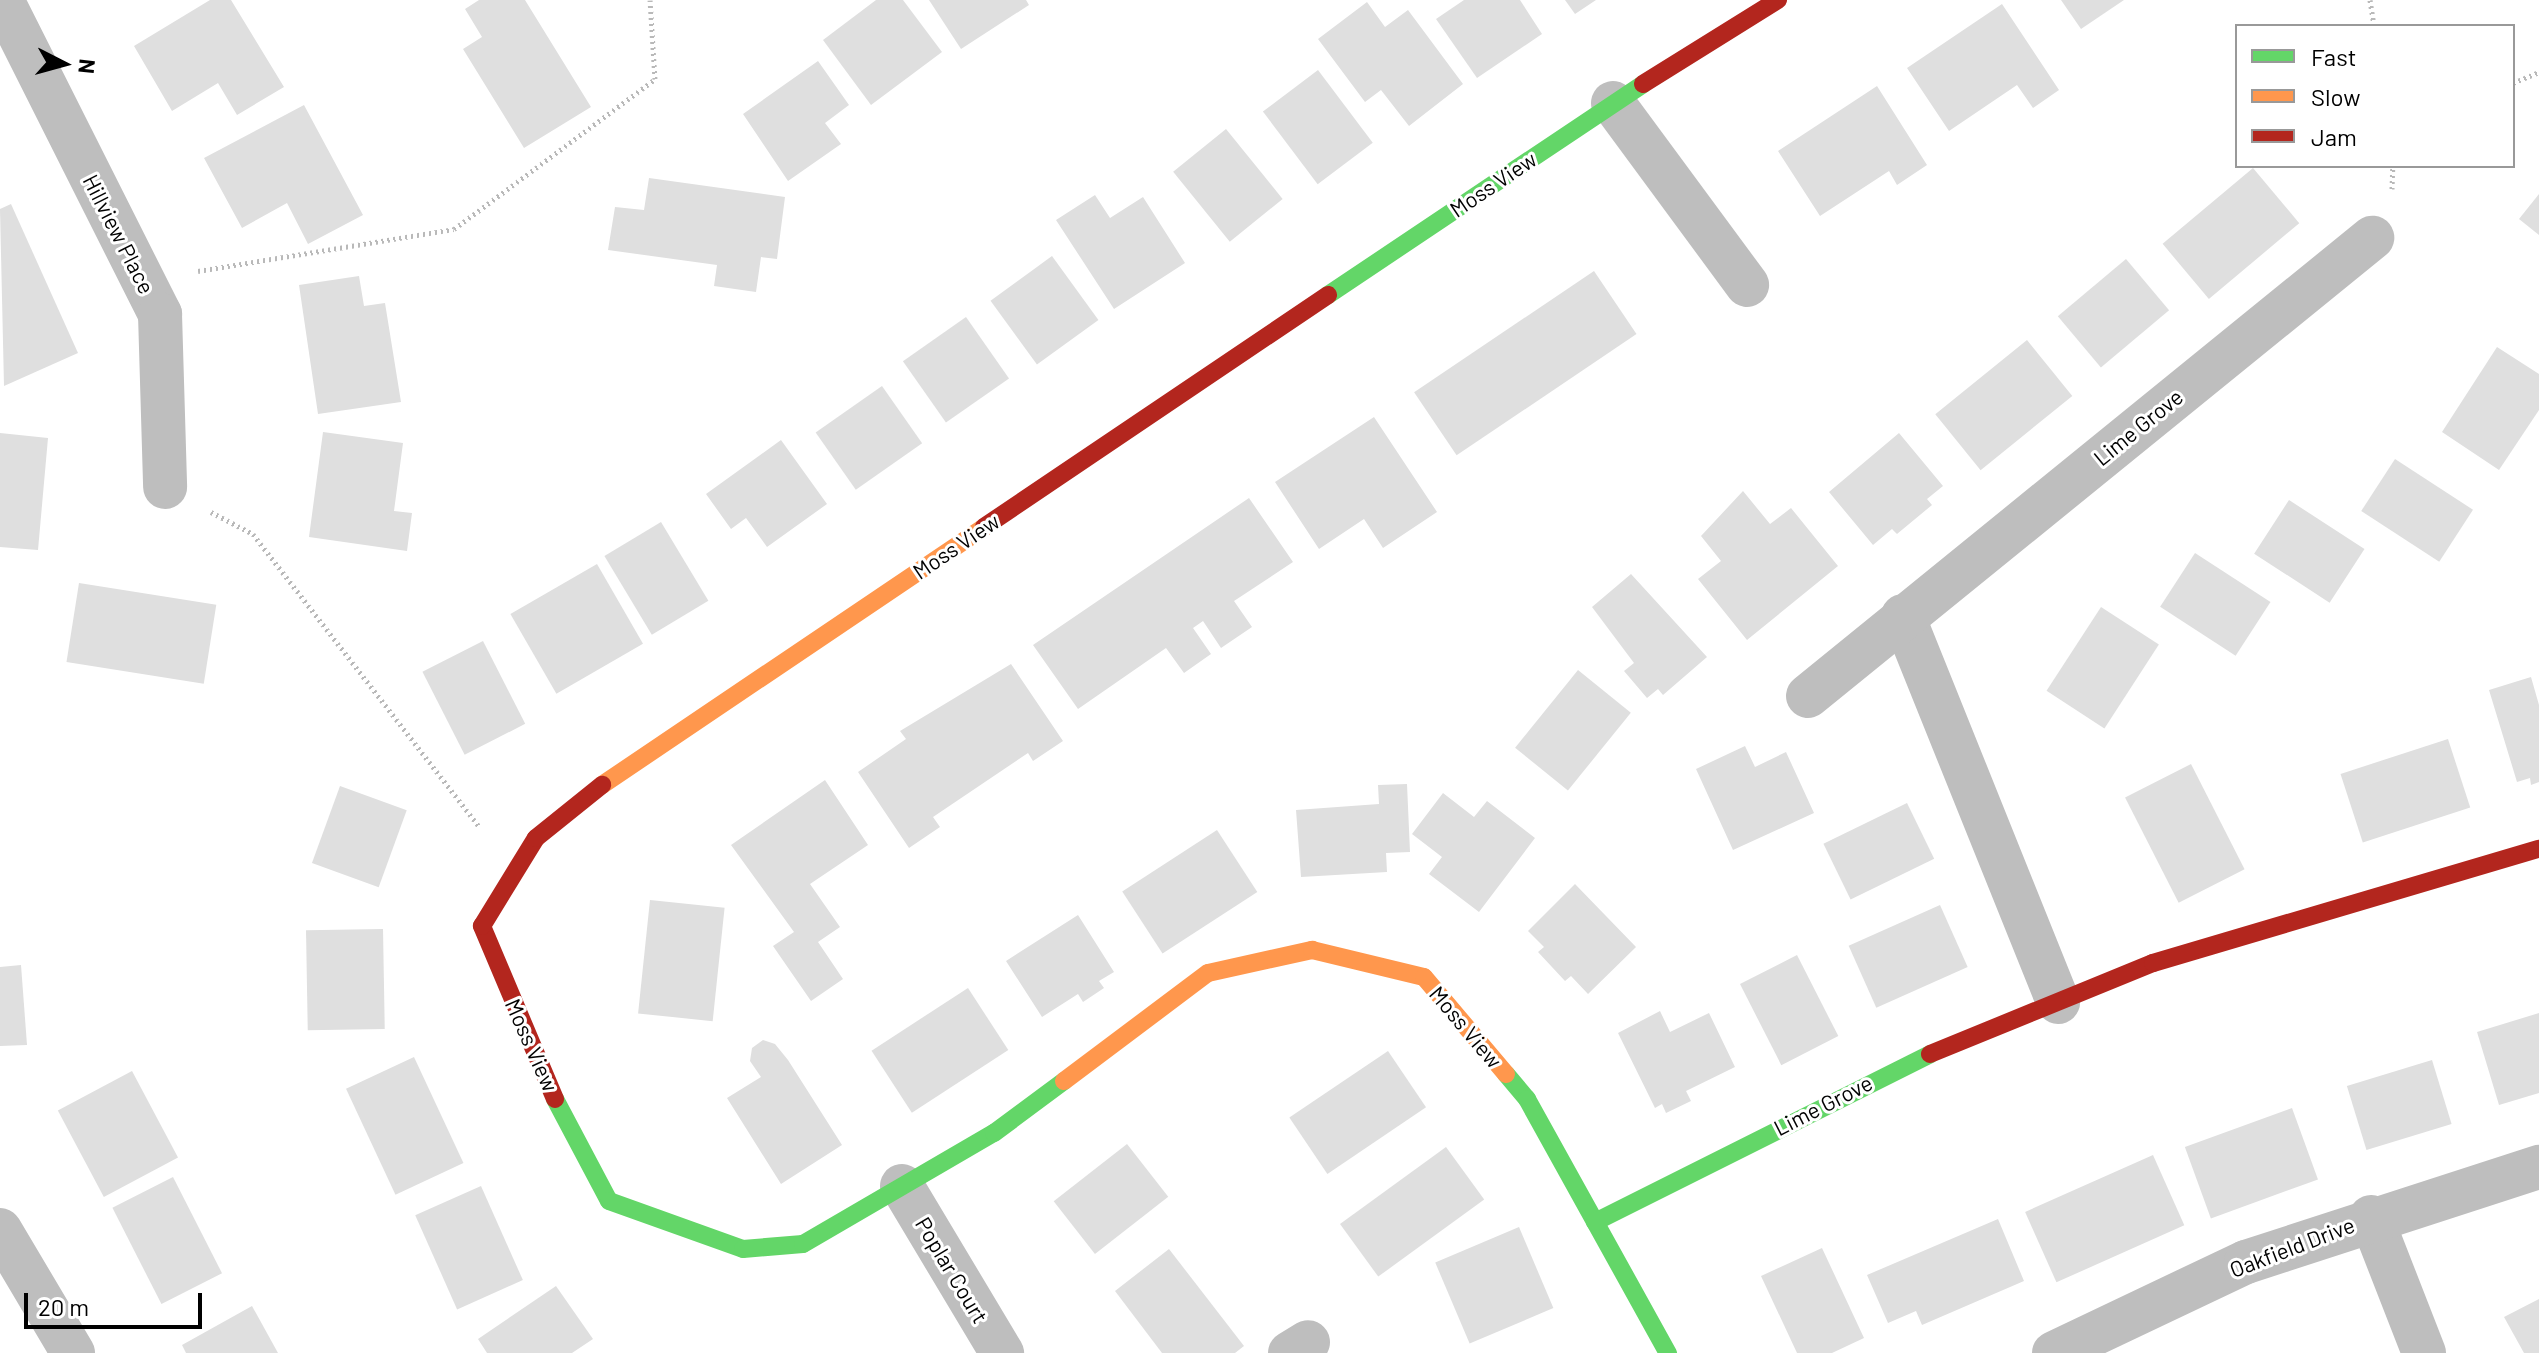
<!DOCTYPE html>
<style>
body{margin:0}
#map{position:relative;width:2539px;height:1353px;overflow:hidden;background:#fff;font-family:Barlow,sans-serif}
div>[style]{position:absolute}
.building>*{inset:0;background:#dfdfdf;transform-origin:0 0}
.path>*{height:5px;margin-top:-2.5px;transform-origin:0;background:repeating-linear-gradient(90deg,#b9b9b9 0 2px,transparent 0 6px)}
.street>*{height:44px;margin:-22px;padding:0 22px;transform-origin:22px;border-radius:22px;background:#bebebe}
.fast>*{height:18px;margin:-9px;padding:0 9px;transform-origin:9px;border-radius:9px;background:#63d668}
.slow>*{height:18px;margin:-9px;padding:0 9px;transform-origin:9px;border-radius:9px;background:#ff974d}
.jam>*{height:18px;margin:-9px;padding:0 9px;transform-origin:9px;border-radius:9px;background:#b3261e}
span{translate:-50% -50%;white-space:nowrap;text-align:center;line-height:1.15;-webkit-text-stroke:6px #fff;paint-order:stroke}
.street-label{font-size:22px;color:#000}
.legend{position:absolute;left:2235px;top:24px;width:280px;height:144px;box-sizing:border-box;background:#fff;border:2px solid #999;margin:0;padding:10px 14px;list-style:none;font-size:24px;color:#000}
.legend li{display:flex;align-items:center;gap:16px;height:40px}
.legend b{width:40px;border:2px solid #999}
.north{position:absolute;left:24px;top:24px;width:80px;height:80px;-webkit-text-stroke:6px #fff;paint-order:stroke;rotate:96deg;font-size:22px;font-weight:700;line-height:32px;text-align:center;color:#000}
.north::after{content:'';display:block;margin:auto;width:28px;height:36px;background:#000;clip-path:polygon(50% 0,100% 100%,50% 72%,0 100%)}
.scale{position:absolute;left:24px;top:1293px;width:178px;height:36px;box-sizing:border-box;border:4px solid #000;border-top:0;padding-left:10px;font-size:24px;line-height:28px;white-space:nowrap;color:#000;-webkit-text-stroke:6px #fff;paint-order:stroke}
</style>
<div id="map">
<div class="building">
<i style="clip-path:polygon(210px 0,231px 0,284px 87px,237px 115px,218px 83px,172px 111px,134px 46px)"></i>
<i style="clip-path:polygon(479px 0,525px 0,591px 107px,524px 148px,463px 49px,482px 37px,465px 9px)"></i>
<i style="clip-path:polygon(876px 0,903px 0,942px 52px,871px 105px,823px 40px)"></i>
<i style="clip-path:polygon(929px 0,1026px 0,1029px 5px,961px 49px)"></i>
<i style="clip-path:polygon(1464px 0,1520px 0,1542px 34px,1477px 78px,1436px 19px)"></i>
<i style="clip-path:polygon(1565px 0,1596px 0,1575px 14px)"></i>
<i style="clip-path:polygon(2061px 0,2124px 0,2081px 29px)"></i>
<i style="clip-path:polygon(1367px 2px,1385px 27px,1408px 10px,1463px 84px,1409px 126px,1381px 90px,1365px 102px,1318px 39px)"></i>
<i style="clip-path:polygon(2002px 4px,2059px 90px,2033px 108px,2017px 85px,1949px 131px,1907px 68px)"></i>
<i style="clip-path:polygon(818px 61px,849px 105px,825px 123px,841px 144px,788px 181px,743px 114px)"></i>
<i style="left:1318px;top:70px;width:91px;height:69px;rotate:53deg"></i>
<i style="clip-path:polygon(1877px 86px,1927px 165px,1897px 185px,1889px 171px,1820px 216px,1778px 151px)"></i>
<i style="clip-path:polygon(304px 105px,363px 215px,308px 244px,287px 203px,242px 228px,204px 158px)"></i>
<i style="left:1226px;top:129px;width:90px;height:68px;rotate:51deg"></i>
<i style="left:2253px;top:168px;width:72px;height:118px;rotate:50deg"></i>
<i style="clip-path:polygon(649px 178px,785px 197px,777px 259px,761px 257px,756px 292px,714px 286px,717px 265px,608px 250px,615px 207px,644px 210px)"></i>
<i style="clip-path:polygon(2539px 194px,2539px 235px,2519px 219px)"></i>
<i style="clip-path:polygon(1095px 195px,1110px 218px,1143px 197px,1185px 263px,1114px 309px,1056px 220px)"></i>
<i style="clip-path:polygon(11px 204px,78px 353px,4px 386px,0 209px)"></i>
<i style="left:1052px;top:256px;width:79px;height:76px;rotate:54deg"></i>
<i style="left:2126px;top:259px;width:67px;height:89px;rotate:50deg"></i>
<i style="left:1594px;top:271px;width:76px;height:217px;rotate:56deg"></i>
<i style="clip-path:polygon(359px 276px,364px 306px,385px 303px,401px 402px,318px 414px,299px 285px)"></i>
<i style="left:966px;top:317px;width:75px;height:77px;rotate:55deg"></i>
<i style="left:2027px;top:340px;width:72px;height:118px;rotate:51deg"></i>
<i style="clip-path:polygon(2497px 347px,2539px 374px,2539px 410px,2499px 470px,2442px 432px)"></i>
<i style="left:882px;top:386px;width:70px;height:81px;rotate:55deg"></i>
<i style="clip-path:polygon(1374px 417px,1437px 512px,1383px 548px,1364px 519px,1319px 549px,1275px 482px)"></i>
<i style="clip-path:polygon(323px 432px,403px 443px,394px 511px,412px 513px,407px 551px,309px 537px)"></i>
<i style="clip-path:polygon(0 433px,48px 438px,38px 550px,0 547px)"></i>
<i style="clip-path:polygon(1899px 433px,1943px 486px,1927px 499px,1932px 505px,1897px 534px,1892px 529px,1873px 545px,1829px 492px)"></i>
<i style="clip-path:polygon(781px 440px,827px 504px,767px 547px,746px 518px,731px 529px,706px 494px)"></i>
<i style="left:2395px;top:459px;width:93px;height:62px;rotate:33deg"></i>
<i style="clip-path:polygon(1743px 491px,1770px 524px,1791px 508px,1838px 566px,1747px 640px,1698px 579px,1721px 561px,1701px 536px)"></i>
<i style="clip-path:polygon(1249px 498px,1293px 562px,1234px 601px,1252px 627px,1221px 648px,1203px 621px,1193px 628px,1211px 654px,1184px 673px,1166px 648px,1078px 709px,1033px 645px)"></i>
<i style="left:2289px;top:500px;width:90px;height:64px;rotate:33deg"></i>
<i style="left:661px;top:522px;width:92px;height:66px;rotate:59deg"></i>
<i style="left:2195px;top:553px;width:90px;height:64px;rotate:33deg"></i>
<i style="left:597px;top:564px;width:92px;height:100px;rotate:60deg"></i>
<i style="clip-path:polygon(1631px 574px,1707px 657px,1663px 695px,1658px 689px,1647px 698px,1624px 671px,1634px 663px,1592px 607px)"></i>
<i style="left:79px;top:583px;width:139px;height:80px;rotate:9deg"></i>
<i style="left:2101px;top:607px;width:69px;height:100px;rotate:33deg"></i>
<i style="left:483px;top:641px;width:93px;height:68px;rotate:63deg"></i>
<i style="clip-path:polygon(1011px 664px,1063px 741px,1033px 761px,1028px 753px,933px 817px,940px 827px,909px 848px,858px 772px,906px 739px,900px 731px)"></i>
<i style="left:1578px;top:670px;width:68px;height:100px;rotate:39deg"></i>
<i style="clip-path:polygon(2531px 677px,2539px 705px,2539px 782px,2531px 785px,2530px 778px,2517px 782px,2489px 690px)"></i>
<i style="left:2448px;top:739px;width:72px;height:113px;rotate:72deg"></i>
<i style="clip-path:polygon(1745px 746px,1755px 767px,1786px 752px,1814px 813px,1733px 850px,1696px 769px)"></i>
<i style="left:2191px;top:764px;width:118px;height:74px;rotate:63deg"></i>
<i style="clip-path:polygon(825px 780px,868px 845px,810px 884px,840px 927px,818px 942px,843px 979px,811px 1001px,773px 946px,794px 932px,731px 845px)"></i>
<i style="clip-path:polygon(1407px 784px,1410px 852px,1386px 853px,1387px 872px,1301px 877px,1296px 810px,1379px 804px,1378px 785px)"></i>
<i style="left:340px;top:786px;width:71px;height:82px;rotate:20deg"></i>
<i style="clip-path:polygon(1443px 793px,1474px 817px,1487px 801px,1535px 838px,1479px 912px,1429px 874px,1442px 857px,1412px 834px)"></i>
<i style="left:1907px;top:803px;width:62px;height:93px;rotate:64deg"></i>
<i style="left:1217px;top:830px;width:74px;height:113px;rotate:57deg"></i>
<i style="clip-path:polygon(1575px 884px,1636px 947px,1588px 994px,1571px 976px,1565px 981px,1538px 952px,1544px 947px,1528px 931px)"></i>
<i style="left:650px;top:900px;width:75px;height:114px;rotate:6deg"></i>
<i style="left:1940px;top:905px;width:68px;height:100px;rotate:66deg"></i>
<i style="clip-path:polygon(1078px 915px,1114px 972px,1099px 981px,1104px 988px,1083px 1002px,1078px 994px,1042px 1017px,1006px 961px)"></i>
<i style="left:383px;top:929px;width:100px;height:77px;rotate:89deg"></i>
<i style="left:1797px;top:955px;width:91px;height:64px;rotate:63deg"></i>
<i style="clip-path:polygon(21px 965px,27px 1045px,0 1046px,0 967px)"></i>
<i style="left:968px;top:988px;width:74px;height:115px;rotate:57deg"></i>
<i style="clip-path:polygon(1660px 1011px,1670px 1032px,1709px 1013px,1735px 1067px,1686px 1091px,1691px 1101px,1666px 1113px,1662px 1104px,1655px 1108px,1618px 1033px)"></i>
<i style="clip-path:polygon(2539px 1013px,2539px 1093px,2499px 1105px,2477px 1032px)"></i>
<i style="clip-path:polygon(763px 1040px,775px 1044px,788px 1060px,842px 1145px,781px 1184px,727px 1098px,761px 1077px,750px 1061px,752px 1048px)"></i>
<i style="left:1388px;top:1051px;width:68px;height:119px;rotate:56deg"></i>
<i style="left:414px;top:1057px;width:117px;height:75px;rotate:65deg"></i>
<i style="left:2432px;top:1060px;width:67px;height:89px;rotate:73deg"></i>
<i style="left:132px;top:1071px;width:98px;height:84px;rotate:62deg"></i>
<i style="left:2292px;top:1108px;width:76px;height:114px;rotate:70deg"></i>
<i style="left:1127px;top:1144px;width:67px;height:93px;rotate:52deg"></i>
<i style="left:1446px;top:1147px;width:65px;height:131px;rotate:54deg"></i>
<i style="left:2153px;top:1155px;width:77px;height:140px;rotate:66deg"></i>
<i style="left:173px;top:1177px;width:108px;height:68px;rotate:63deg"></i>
<i style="left:481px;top:1186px;width:103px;height:72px;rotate:66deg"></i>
<i style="clip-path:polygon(1998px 1219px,2024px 1281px,1922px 1325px,1916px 1311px,1888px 1323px,1867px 1275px)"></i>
<i style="left:1519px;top:1227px;width:88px;height:91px;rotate:67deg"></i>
<i style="clip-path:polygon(1822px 1248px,1864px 1338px,1832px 1353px,1797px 1353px,1761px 1276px)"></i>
<i style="clip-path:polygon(1169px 1249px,1244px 1346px,1235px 1353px,1162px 1353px,1115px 1291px)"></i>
<i style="clip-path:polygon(556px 1286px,593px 1339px,572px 1353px,487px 1353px,478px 1339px)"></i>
<i style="clip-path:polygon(2539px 1299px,2539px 1353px,2524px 1353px,2504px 1317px)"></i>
<i style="clip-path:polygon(252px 1306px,278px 1353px,186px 1353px,182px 1345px)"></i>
</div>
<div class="path">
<i style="left:2370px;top:0;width:26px;rotate:81deg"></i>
<i style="left:2513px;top:83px;width:28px;rotate:-23deg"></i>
<i style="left:2392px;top:189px;width:23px;rotate:-88deg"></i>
<i style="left:198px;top:271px;width:259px;rotate:-9.3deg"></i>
<i style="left:454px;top:229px;width:251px;rotate:-36.7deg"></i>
<i style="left:655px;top:79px;width:79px;rotate:-93.6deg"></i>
<i style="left:211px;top:512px;width:47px;rotate:27.6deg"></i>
<i style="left:253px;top:534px;width:371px;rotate:52.3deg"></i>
</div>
<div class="street">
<i style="left:2px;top:0;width:352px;rotate:63.3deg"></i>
<i style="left:160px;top:314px;width:173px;rotate:88.3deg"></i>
<i style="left:1613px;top:103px;width:226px;rotate:53.6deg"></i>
<i style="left:1903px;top:616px;width:416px;rotate:68.1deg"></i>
<i style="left:1808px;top:696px;width:727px;rotate:-39.08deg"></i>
<i style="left:902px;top:1186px;width:195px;rotate:59.1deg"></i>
<i style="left:2371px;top:1217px;width:146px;rotate:68.7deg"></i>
<i style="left:0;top:1230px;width:143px;rotate:59.3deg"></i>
<i style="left:1290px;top:1353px;width:21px;rotate:-31deg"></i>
<i style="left:2054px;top:1353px;width:212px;rotate:-25.4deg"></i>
<i style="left:2246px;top:1262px;width:308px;rotate:-18deg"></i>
</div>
<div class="fast">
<i style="left:1328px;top:295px;width:379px;rotate:-33.8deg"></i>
<i style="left:1506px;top:1074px;width:33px;rotate:50deg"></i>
<i style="left:1527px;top:1099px;width:291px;rotate:61deg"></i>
<i style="left:555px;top:1099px;width:115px;rotate:62.1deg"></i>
<i style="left:609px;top:1201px;width:142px;rotate:19.7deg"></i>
<i style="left:743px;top:1249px;width:60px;rotate:-4.8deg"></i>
<i style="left:803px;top:1244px;width:221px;rotate:-30.2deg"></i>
<i style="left:994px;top:1133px;width:87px;rotate:-36.6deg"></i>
<i style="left:1595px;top:1222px;width:375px;rotate:-26.6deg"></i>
</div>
<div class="slow">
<i style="left:602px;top:785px;width:461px;rotate:-34deg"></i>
<i style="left:1064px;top:1081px;width:180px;rotate:-36.9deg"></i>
<i style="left:1208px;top:973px;width:107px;rotate:-12.5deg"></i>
<i style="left:1312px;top:950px;width:115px;rotate:13.6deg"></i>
<i style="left:1424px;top:977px;width:127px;rotate:49.8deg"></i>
</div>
<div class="jam">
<i style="left:1643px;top:84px;width:159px;rotate:-31.9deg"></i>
<i style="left:984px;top:527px;width:415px;rotate:-34deg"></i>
<i style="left:1930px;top:1054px;width:241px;rotate:-22.2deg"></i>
<i style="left:2153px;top:963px;width:402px;rotate:-16.5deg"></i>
<i style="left:555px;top:1099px;width:188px;rotate:-112.9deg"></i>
<i style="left:482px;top:926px;width:103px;rotate:-58.5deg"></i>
<i style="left:536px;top:838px;width:85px;rotate:-38.8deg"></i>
</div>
<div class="street-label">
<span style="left:1493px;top:184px;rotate:-34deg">Moss View</span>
<span style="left:119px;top:234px;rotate:63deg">Hillview Place</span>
<span style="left:2138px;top:427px;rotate:-39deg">Lime Grove</span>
<span style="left:956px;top:546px;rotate:-34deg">Moss View</span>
<span style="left:1466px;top:1027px;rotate:50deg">Moss View</span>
<span style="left:532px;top:1045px;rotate:66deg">Moss View</span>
<span style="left:1823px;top:1105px;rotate:-27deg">Lime Grove</span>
<span style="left:2292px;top:1247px;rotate:-21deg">Oakfield Drive</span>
<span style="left:952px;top:1270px;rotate:59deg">Poplar Court</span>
</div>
<ul class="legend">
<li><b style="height:10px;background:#63d668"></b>Fast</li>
<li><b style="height:10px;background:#ff974d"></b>Slow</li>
<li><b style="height:10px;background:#b3261e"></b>Jam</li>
</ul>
<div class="north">N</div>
<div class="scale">20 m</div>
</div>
